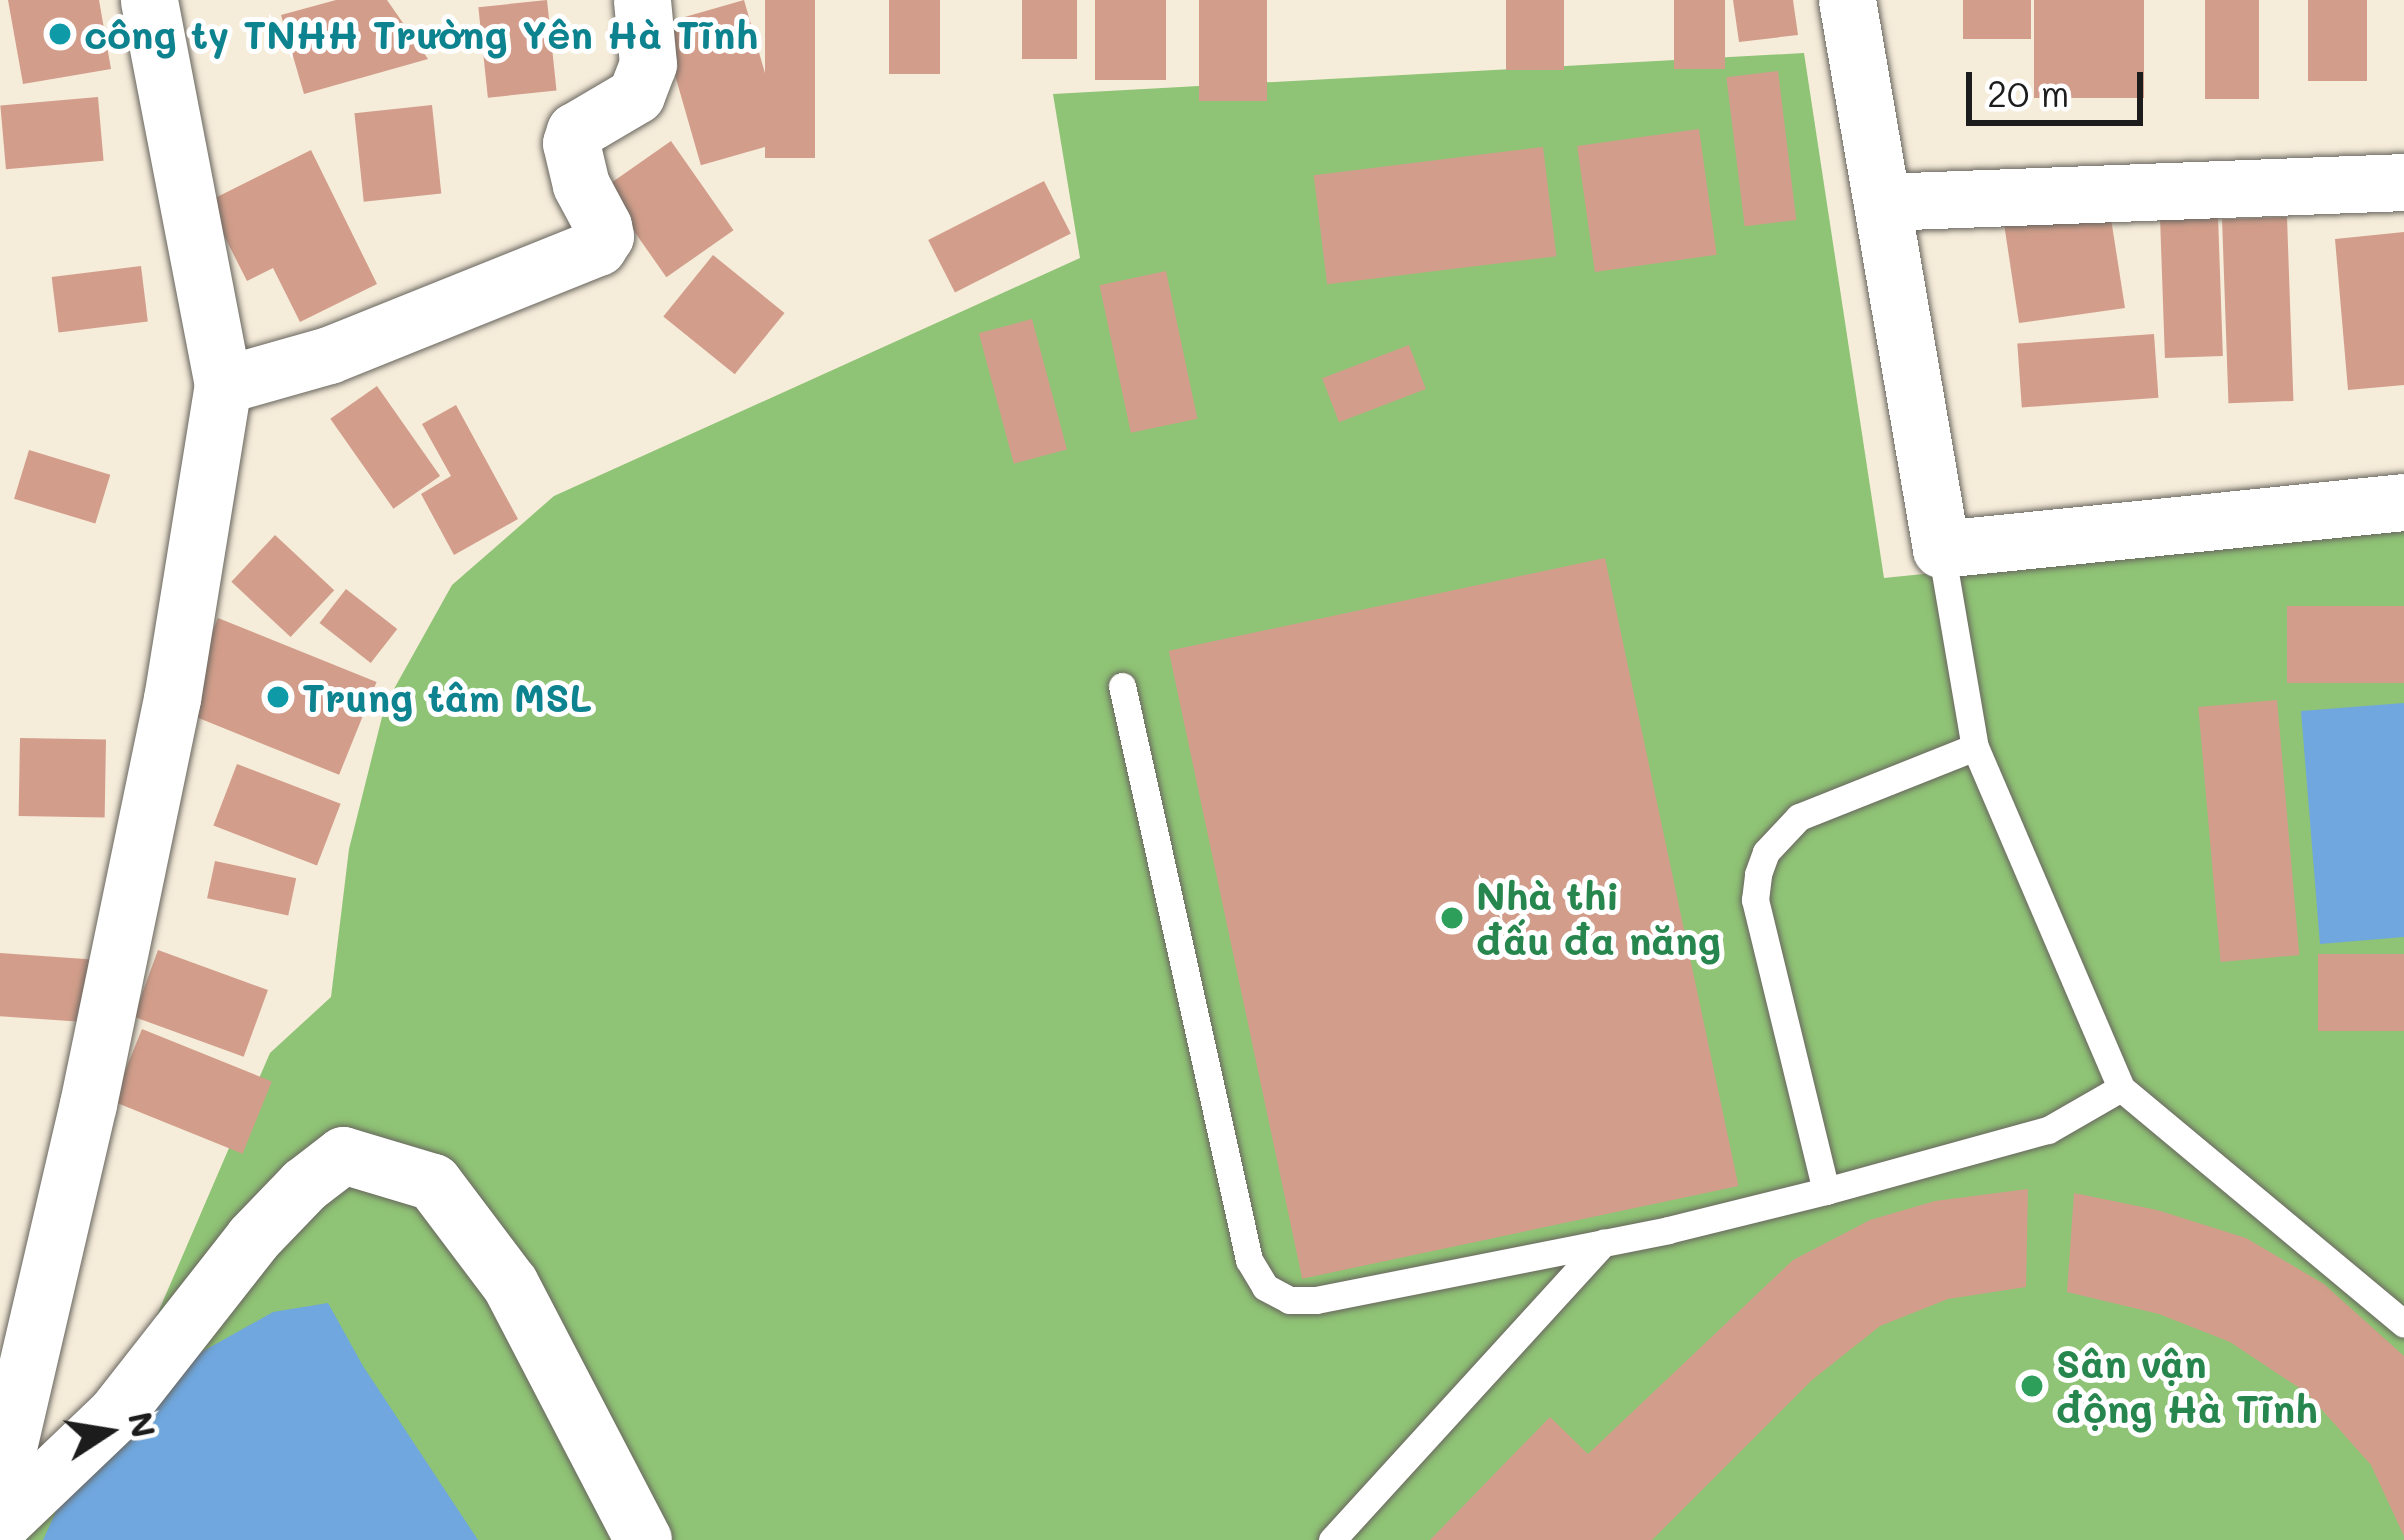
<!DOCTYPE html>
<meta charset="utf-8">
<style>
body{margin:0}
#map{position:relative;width:2404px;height:1540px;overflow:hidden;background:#f6ecda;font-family:Mali,sans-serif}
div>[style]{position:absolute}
.green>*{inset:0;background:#8fc375}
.water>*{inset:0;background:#6fa7de}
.building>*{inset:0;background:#d29e8b;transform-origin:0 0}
.roads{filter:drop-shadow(0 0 3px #68655e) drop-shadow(0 0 3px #68655e)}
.service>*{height:27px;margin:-13.5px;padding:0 13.5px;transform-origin:13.5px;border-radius:13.5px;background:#fff}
.minor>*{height:57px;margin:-28.5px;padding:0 28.5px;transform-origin:28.5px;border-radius:28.5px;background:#fff}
.dots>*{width:33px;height:33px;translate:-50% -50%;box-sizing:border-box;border:6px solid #fff;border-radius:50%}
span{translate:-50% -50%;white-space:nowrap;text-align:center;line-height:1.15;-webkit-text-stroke:10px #fff;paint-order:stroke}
.culture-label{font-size:39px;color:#0d838f;font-weight:700}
.left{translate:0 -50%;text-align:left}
.leisure-label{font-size:39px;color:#27864d;font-weight:700}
.north{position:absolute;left:48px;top:1372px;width:120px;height:120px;-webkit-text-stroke:9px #fff;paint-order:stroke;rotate:78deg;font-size:33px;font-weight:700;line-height:48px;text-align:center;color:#1c1c1c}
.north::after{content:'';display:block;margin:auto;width:42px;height:54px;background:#1c1c1c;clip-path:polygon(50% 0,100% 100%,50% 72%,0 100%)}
.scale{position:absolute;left:1966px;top:72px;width:177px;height:54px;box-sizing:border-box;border:6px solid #1c1c1c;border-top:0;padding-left:15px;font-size:36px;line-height:42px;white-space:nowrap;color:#1c1c1c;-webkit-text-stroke:9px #fff;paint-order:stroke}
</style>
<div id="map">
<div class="green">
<i style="clip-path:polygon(1804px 53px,1884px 578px,2404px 525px,2404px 1540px,5px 1540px,135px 1366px,270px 1053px,331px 997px,349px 849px,385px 705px,452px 585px,554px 496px,1080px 258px,1053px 94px)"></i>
</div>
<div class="water">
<i style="clip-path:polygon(2404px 703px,2404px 937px,2320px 944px,2301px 711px)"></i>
<i style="clip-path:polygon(328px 1303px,363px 1366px,478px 1540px,43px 1540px,70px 1481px,189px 1359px,273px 1312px)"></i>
</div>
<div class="building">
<i style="clip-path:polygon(8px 0,99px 0,111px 69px,23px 84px)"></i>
<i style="clip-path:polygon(336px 0,387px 0,428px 59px,304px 94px,281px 15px)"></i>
<i style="left:547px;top:0;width:91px;height:69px;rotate:84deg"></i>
<i style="left:744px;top:0;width:147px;height:87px;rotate:74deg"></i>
<i style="left:765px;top:0;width:50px;height:158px"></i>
<i style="left:889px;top:0;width:51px;height:74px"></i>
<i style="left:1022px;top:0;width:55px;height:59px"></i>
<i style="left:1095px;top:0;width:71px;height:80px"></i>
<i style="left:1199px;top:0;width:68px;height:101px"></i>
<i style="left:1506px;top:0;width:58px;height:70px"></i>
<i style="left:1674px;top:0;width:51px;height:69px"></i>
<i style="clip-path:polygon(1733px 0,1793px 0,1798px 35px,1739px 42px)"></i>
<i style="left:1963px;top:0;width:68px;height:39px"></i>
<i style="left:2034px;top:0;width:110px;height:98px"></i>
<i style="left:2205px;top:0;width:54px;height:99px"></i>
<i style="left:2308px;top:0;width:59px;height:81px"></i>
<i style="left:1778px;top:71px;width:150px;height:52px;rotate:83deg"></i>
<i style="left:98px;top:97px;width:64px;height:98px;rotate:85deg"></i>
<i style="left:432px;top:105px;width:89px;height:78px;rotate:84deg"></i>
<i style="left:1699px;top:129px;width:127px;height:123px;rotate:82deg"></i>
<i style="left:671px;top:141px;width:109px;height:82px;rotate:55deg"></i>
<i style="left:1543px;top:147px;width:110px;height:231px;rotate:83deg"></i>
<i style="clip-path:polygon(311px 150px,377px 284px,300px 322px,273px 268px,247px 281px,207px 202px)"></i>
<i style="left:1044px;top:181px;width:59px;height:130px;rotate:63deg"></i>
<i style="clip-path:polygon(2000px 197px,2109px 206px,2125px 308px,2019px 323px)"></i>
<i style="left:2218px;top:216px;width:140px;height:58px;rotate:88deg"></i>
<i style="left:2287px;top:217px;width:184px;height:65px;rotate:88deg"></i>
<i style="clip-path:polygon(2404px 232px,2404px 385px,2348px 390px,2335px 239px)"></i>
<i style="left:713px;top:255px;width:92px;height:79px;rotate:39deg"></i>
<i style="left:141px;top:266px;width:56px;height:90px;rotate:83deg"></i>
<i style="left:1166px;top:271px;width:151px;height:68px;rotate:78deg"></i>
<i style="left:1032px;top:319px;width:135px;height:55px;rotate:75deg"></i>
<i style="left:2154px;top:334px;width:64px;height:137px;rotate:86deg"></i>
<i style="left:1409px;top:345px;width:47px;height:93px;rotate:69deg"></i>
<i style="left:377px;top:386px;width:110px;height:57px;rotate:55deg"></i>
<i style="clip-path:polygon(456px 405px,518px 519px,454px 555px,421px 494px,451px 476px,422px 424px)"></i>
<i style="left:29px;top:450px;width:85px;height:51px;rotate:17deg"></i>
<i style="left:275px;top:535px;width:81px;height:64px;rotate:43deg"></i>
<i style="left:1605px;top:558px;width:642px;height:446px;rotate:78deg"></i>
<i style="left:346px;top:589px;width:65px;height:43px;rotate:38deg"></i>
<i style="left:2404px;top:606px;width:77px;height:117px;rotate:90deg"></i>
<i style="left:218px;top:618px;width:171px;height:100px;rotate:22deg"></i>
<i style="left:2277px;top:700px;width:256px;height:79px;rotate:85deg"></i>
<i style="left:20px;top:738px;width:86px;height:78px;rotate:1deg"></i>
<i style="left:237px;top:764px;width:111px;height:66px;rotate:21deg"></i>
<i style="left:215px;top:861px;width:83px;height:38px;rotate:12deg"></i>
<i style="left:158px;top:950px;width:117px;height:71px;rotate:20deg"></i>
<i style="left:0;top:953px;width:89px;height:63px;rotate:4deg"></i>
<i style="left:2404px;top:954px;width:77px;height:86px;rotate:90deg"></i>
<i style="left:142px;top:1029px;width:140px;height:78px;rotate:22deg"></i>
<i style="clip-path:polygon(2028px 1189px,2026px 1287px,1948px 1299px,1880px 1326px,1812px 1380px,1652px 1540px,1430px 1540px,1550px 1417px,1588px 1454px,1793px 1260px,1870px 1220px,1935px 1201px)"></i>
<i style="clip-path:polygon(2074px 1193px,2157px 1210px,2246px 1238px,2324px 1284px,2404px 1356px,2404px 1536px,2371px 1465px,2307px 1393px,2230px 1342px,2159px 1314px,2067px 1292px)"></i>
</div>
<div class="roads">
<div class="service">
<i style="left:1941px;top:549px;width:201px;rotate:80.3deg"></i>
<i style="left:1975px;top:747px;width:371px;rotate:66.8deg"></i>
<i style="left:2121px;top:1088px;width:368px;rotate:39.8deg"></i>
<i style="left:1122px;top:686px;width:588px;rotate:77.52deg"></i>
<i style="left:1249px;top:1260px;width:31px;rotate:59deg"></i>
<i style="left:1265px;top:1287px;width:27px;rotate:28deg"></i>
<i style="left:1289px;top:1300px;width:27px"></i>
<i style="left:1316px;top:1300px;width:359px;rotate:-11.2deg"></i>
<i style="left:1668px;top:1230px;width:163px;rotate:-13.9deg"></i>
<i style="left:1826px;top:1191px;width:230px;rotate:-15.4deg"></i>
<i style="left:2048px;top:1130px;width:84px;rotate:-29.9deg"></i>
<i style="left:1826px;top:1191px;width:300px;rotate:-103.7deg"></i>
<i style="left:1755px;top:900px;width:26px;rotate:-83deg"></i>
<i style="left:1758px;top:874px;width:23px;rotate:-70deg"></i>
<i style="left:1766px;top:852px;width:48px;rotate:-46.7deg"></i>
<i style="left:1799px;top:817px;width:189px;rotate:-21.7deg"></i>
<i style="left:1332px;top:1540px;width:403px;rotate:-47.6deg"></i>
</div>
<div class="minor">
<i style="left:1847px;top:0;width:557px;rotate:80.28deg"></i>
<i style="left:1941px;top:549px;width:465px;rotate:-5.8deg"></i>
<i style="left:1882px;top:202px;width:522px;rotate:-2.19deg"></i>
<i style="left:223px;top:385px;width:110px;rotate:-15.8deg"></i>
<i style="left:329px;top:355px;width:290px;rotate:-21.9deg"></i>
<i style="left:598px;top:247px;width:13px;rotate:-58deg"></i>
<i style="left:605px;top:236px;width:10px;rotate:-101deg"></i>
<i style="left:603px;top:226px;width:47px;rotate:-118.2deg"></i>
<i style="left:581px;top:185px;width:43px;rotate:-103.4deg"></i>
<i style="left:571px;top:143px;width:13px;rotate:-72deg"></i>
<i style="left:575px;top:131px;width:71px;rotate:-30.5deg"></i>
<i style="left:636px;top:95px;width:33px;rotate:-69deg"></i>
<i style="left:648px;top:64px;width:64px;rotate:-95.4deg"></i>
<i style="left:0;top:1482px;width:388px;rotate:-76.9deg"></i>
<i style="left:88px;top:1104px;width:414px;rotate:-78.3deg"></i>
<i style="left:172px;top:699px;width:318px;rotate:-80.8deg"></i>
<i style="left:223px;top:385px;width:392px;rotate:-100.9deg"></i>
<i style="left:0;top:1524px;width:161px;rotate:-43.7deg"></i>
<i style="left:116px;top:1413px;width:222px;rotate:-51.9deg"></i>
<i style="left:253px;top:1238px;width:74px;rotate:-46.1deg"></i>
<i style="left:304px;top:1185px;width:49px;rotate:-37.6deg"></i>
<i style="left:343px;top:1155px;width:94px;rotate:16.7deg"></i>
<i style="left:433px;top:1182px;width:128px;rotate:53deg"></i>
<i style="left:510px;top:1284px;width:288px;rotate:62.5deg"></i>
</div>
</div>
<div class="dots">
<i style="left:60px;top:34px;background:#0f9aa8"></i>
<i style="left:278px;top:697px;background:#0f9aa8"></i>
<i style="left:1452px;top:918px;background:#2e9e5b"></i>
<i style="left:2032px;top:1386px;background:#2e9e5b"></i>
</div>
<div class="culture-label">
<span class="left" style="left:84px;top:34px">công ty TNHH Trường Yên Hà Tĩnh</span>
<span class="left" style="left:302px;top:697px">Trung tâm MSL</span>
</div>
<div class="leisure-label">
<span class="left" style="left:1476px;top:918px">Nhà thi<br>đấu đa năng</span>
<span class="left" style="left:2056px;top:1386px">Sân vận<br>động Hà Tĩnh</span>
</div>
<div class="north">N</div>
<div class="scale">20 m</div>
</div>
